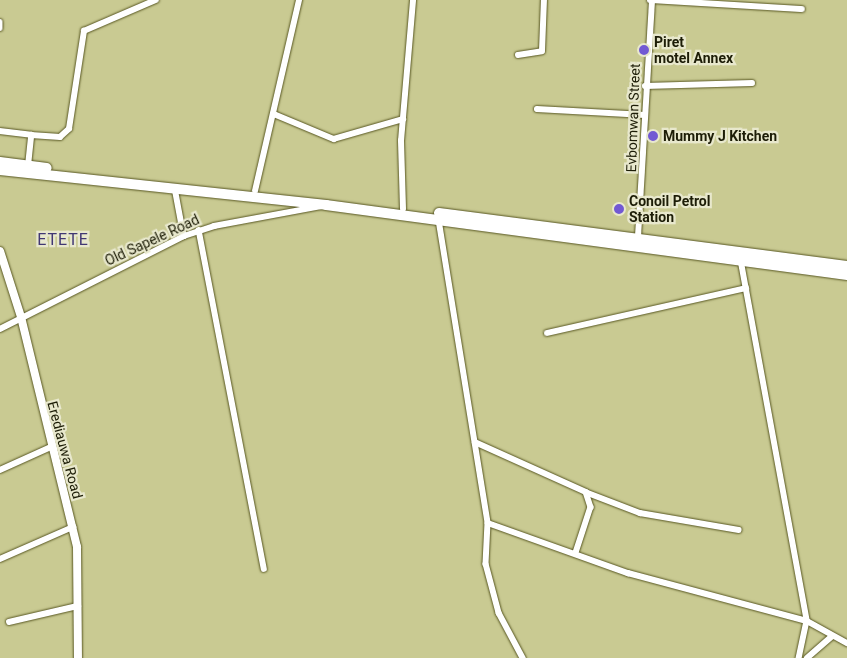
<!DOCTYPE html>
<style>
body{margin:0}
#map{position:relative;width:847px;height:658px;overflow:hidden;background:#c9ca92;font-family:Roboto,sans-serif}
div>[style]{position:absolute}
.roads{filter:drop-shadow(0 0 1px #585722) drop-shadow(0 0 1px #585722)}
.street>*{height:5.5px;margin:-2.75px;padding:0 2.75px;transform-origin:2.75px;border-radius:2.75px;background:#fff}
.secondary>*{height:8px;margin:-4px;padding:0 4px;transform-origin:4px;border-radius:4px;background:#fff}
.highway>*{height:10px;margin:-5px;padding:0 5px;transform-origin:5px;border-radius:5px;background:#fff}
.dots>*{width:14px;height:14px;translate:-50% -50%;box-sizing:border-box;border:2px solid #e8e8cd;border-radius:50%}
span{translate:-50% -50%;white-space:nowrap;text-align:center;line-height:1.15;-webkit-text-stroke:4.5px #e8e8cd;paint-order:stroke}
.poi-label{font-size:14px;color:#1d1d07;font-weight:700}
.left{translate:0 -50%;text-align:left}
.street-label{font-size:14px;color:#1d1d07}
.quarter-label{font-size:16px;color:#413773;letter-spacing:1px}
</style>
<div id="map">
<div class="roads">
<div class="street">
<i style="left:650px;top:0;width:152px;rotate:3.4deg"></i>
<i style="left:0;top:22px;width:6px;rotate:90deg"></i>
<i style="left:518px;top:55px;width:24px;rotate:-9deg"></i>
<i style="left:542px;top:51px;width:51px;rotate:-87.8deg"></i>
<i style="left:645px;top:86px;width:107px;rotate:-1.6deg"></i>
<i style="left:537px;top:109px;width:108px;rotate:3.2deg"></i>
<i style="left:274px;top:114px;width:65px;rotate:22.6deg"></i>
<i style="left:334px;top:139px;width:72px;rotate:-16.2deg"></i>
<i style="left:0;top:131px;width:31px;rotate:7deg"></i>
<i style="left:28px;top:166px;width:31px;rotate:-84deg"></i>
<i style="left:31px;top:135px;width:29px;rotate:4deg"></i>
<i style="left:60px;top:137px;width:12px;rotate:-42deg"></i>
<i style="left:69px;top:129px;width:99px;rotate:-81.3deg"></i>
<i style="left:84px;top:31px;width:78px;rotate:-23.3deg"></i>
<i style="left:175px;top:188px;width:49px;rotate:79.4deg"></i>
<i style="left:255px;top:191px;width:196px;rotate:-77deg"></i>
<i style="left:403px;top:209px;width:68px;rotate:-91.7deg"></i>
<i style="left:401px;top:141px;width:142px;rotate:-85.1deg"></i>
<i style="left:439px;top:220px;width:307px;rotate:80.8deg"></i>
<i style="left:488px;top:523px;width:41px;rotate:92.8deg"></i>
<i style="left:486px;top:564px;width:51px;rotate:75.1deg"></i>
<i style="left:499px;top:613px;width:51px;rotate:61.9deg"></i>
<i style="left:199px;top:230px;width:345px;rotate:79.1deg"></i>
<i style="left:638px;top:237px;width:236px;rotate:-86.6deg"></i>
<i style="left:741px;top:260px;width:367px;rotate:79.6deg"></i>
<i style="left:807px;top:621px;width:38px;rotate:102deg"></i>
<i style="left:0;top:329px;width:206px;rotate:-26.8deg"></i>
<i style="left:184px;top:236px;width:32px;rotate:-18deg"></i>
<i style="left:214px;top:226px;width:110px;rotate:-10.5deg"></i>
<i style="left:547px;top:333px;width:204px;rotate:-12.7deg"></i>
<i style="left:475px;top:442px;width:122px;rotate:24.2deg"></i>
<i style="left:586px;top:492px;width:16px;rotate:72deg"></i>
<i style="left:591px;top:507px;width:48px;rotate:108.1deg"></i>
<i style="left:0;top:470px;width:56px;rotate:-24.3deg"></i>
<i style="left:588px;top:493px;width:56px;rotate:21deg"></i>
<i style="left:640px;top:513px;width:100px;rotate:9.7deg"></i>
<i style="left:488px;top:523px;width:149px;rotate:19.7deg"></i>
<i style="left:628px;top:573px;width:185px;rotate:15deg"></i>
<i style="left:807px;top:621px;width:46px;rotate:28.8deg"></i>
<i style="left:0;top:559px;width:80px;rotate:-23.7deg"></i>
<i style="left:9px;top:622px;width:71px;rotate:-13.1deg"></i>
<i style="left:807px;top:658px;width:32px;rotate:-41deg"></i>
</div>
<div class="secondary">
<i style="left:0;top:251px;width:69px;rotate:72.3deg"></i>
<i style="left:21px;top:317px;width:237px;rotate:76.3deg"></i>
<i style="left:77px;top:547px;width:111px;rotate:89.5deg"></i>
</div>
<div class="highway">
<i style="left:0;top:162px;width:47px;rotate:7.3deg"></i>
<i style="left:0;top:170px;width:328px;rotate:6.1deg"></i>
<i style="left:326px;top:205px;width:526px;rotate:7.65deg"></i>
<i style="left:439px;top:213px;width:411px;rotate:7.4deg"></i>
</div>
</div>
<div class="dots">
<i style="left:644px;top:50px;background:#7259d3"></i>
<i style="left:653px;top:136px;background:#7259d3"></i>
<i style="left:619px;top:209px;background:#7259d3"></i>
</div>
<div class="poi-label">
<span class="left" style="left:654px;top:50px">Piret<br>motel Annex</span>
<span class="left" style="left:663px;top:136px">Mummy J Kitchen</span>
<span class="left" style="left:629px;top:209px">Conoil Petrol<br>Station</span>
</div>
<div class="street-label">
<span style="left:633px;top:118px;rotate:-88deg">Evbomwan Street</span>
<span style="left:152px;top:240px;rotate:-25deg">Old Sapele Road</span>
<span style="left:65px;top:450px;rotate:75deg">Erediauwa Road</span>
</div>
<div class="quarter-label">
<span style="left:63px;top:240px">ETETE</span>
</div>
</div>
